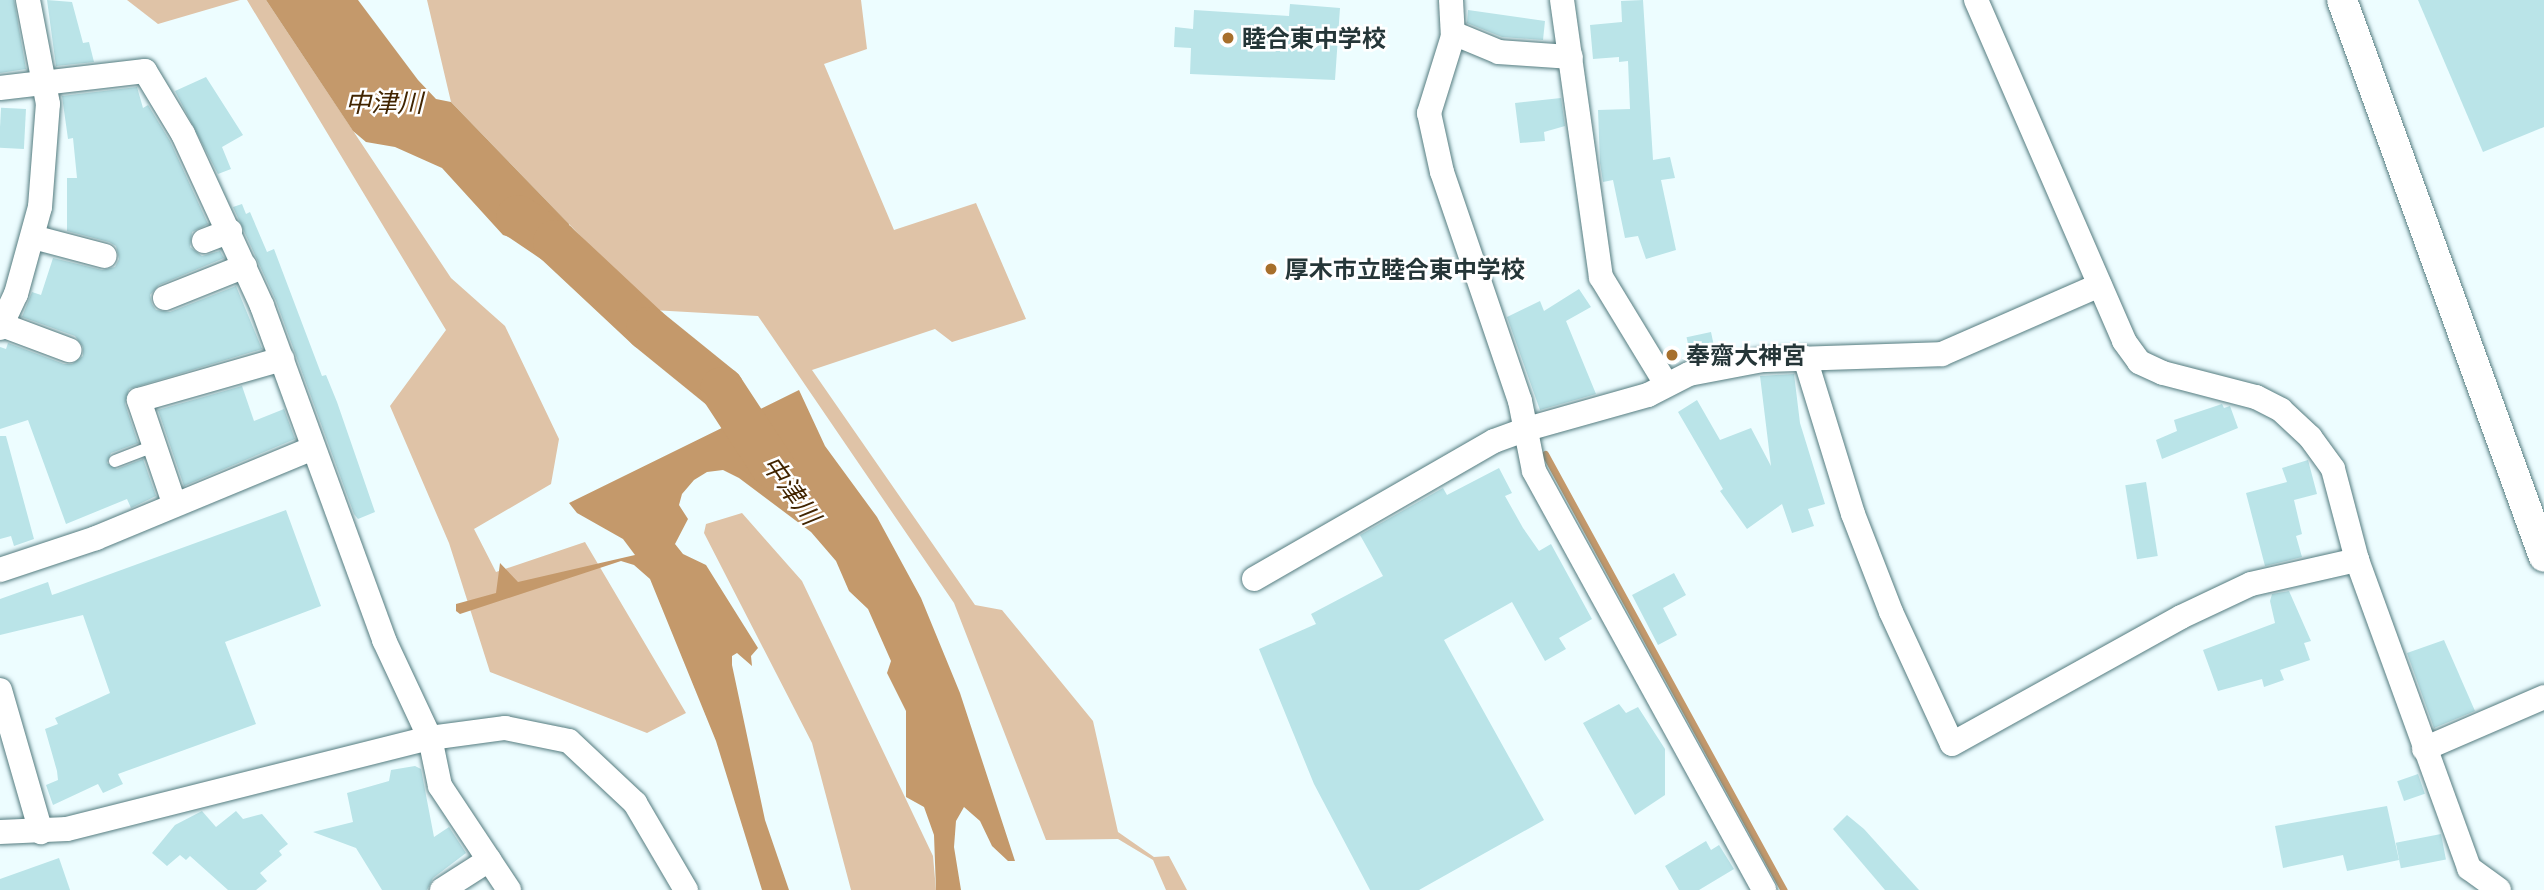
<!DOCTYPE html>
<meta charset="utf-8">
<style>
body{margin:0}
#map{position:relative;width:2544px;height:890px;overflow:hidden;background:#edfdff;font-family:Lato,"Noto Sans JP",sans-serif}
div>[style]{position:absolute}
.green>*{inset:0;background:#dfc3a7}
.water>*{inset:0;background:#c4996b}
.stream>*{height:7px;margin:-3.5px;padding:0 3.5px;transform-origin:3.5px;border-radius:3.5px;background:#c4996b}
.river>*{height:44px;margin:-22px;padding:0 22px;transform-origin:22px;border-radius:22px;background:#c4996b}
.building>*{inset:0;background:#bae4e8;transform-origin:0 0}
.roads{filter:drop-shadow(0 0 2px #557c80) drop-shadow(0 0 2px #557c80)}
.service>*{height:12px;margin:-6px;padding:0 6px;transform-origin:6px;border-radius:6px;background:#fff}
.minor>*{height:24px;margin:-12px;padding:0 12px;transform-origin:12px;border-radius:12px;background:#fff}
.tertiary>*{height:30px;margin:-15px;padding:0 15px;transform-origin:15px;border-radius:15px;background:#fff}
.dots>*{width:19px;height:19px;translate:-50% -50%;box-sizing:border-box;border:4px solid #fff;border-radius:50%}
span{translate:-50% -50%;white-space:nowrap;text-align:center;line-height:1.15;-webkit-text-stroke:5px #fff;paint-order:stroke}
.poi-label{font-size:24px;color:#253638;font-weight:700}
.left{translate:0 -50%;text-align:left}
.water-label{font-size:26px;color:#412400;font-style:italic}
</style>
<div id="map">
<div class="green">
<i style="clip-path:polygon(127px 0,240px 0,158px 24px)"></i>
<i style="clip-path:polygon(247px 0,266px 0,451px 278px,505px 326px,559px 439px,551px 484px,474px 529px,496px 572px,585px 542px,686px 713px,647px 733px,490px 672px,449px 543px,390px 406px,446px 330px)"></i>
<i style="clip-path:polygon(427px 0,861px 0,867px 49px,824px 64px,894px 230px,976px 203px,1026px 319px,952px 342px,935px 329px,812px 370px,975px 605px,1002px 610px,1093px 721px,1118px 832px,1154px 857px,1169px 856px,1187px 890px,1166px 890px,1153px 860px,1118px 839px,1046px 840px,954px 603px,758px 316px,652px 310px,451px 102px)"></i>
<i style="clip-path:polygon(742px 513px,802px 581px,933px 856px,936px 890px,851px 890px,812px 743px,704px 533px,706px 524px)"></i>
</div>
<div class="water">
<i style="clip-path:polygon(266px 0,358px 0,418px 80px,436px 99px,451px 102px,569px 224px,562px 270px,527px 243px,503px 235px,442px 168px,395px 147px,366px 142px,353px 131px)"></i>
<i style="clip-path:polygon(799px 390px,825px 446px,877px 517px,921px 598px,960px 693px,1015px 861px,1008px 861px,992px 846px,980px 821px,964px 807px,956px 821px,954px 847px,961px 890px,936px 890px,934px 835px,924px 807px,906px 797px,906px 711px,887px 673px,891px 661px,868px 609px,849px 591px,836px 561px,811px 532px,739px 478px,723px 470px,707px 472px,694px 480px,682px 494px,679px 505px,688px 519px,675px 544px,683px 554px,706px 565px,758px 648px,751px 656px,752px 666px,737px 653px,732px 656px,732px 665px,765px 820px,789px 890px,762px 890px,716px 741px,650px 579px,634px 565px,621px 561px,460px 614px,456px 611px,456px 604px,496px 593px,500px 563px,518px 582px,635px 555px,623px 539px,577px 513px,569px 503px)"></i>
</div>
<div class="stream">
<i style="left:1545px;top:454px;width:497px;rotate:61.3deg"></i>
</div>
<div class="river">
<i style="left:518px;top:217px;width:45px;rotate:34deg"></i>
<i style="left:555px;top:242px;width:127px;rotate:43.1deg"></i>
<i style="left:648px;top:329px;width:95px;rotate:39deg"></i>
<i style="left:722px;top:389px;width:93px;rotate:56.8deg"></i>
</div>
<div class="building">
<i style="clip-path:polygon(0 0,14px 0,26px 69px,0 73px)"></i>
<i style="clip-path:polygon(47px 0,72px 2px,83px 43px,89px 42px,94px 62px,56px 66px)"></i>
<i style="clip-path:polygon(1643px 0,1653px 160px,1670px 157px,1675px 178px,1661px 180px,1676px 250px,1646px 259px,1638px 236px,1625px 238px,1613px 180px,1603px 182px,1600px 163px,1598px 110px,1630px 109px,1628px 61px,1619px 62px,1619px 57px,1593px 59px,1590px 25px,1622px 22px,1621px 1px)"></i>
<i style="clip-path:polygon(2418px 0,2544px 0,2544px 127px,2483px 152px)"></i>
<i style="clip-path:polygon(1290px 4px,1340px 8px,1335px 80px,1190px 74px,1191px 48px,1174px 47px,1175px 27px,1193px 29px,1194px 10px,1289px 16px)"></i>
<i style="clip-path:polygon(1468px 10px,1545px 21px,1543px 40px,1502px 37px,1467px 23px)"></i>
<i style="clip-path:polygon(206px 77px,243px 135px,222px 147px,231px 169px,218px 174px,175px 91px)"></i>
<i style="clip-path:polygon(137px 87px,143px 108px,148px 105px,170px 141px,208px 224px,192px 232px,190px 247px,202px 256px,220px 251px,224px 258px,159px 285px,150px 295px,152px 304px,156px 310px,170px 312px,236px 286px,262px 349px,129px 389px,125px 404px,138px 443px,111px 453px,107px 463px,117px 469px,143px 459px,156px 496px,131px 508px,127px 499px,66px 524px,28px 420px,0 429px,0 347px,6px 349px,8px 343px,64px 364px,72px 364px,83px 356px,83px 347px,75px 336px,22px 317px,32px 292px,41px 295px,53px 258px,102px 270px,115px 267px,119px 259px,116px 246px,109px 242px,67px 231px,67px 178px,77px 178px,73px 138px,68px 139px,62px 96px)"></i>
<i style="clip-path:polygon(1561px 98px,1565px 126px,1544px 132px,1545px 141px,1520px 143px,1515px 103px)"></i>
<i style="left:26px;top:109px;width:40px;height:25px;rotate:93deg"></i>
<i style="clip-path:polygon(242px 204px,246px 214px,250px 212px,267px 252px,274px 249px,322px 376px,326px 375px,337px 402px,375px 512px,358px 519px,354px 514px,276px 301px,233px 207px)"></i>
<i style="clip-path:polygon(1579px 289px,1591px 307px,1566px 321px,1596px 394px,1540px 410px,1507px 317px,1540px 301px,1544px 311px)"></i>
<i style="left:1711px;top:332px;width:19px;height:25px;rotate:78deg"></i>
<i style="clip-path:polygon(1794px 374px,1800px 423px,1825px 504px,1808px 509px,1814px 526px,1792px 533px,1782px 504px,1747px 529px,1720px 491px,1723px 489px,1678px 412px,1697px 400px,1720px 440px,1751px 428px,1771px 466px,1760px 376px)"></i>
<i style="clip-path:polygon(242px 386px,254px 421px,284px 409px,295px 439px,184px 486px,158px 410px)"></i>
<i style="clip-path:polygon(2222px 404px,2224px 408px,2230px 406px,2238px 428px,2162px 459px,2156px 440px,2177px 431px,2174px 420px)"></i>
<i style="clip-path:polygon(0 436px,6px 436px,34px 539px,14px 546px,11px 536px,0 539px)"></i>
<i style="clip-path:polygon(2308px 460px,2317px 494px,2294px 500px,2302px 534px,2296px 536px,2302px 557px,2265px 566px,2246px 493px,2287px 482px,2282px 468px)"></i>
<i style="clip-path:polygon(1499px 468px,1512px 493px,1505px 496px,1523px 528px,1539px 551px,1551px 544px,1592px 619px,1559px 638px,1566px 649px,1545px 661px,1512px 602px,1444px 640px,1544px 820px,1419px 890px,1370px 890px,1314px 784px,1259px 649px,1316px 624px,1311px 614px,1383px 576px,1360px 535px,1443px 488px,1447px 495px)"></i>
<i style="left:2146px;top:482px;width:75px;height:21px;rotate:81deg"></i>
<i style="clip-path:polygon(286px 510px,321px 606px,225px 642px,256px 724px,118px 774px,123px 784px,103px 793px,98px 784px,53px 805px,46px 785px,58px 780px,57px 771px,45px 729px,58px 724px,55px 718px,110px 693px,83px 615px,0 635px,0 599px,48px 582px,52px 595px,58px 593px)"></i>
<i style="clip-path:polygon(1674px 573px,1686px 595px,1663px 608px,1677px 635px,1658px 645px,1632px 595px)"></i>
<i style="clip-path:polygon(2289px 591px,2311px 641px,2304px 643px,2310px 660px,2280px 670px,2284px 680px,2264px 687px,2262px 679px,2218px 691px,2203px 650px,2275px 623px,2270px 601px,2272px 594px)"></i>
<i style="clip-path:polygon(2444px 640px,2475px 711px,2434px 728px,2407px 653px)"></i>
<i style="clip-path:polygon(1619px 704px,1626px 713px,1638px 707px,1665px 749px,1665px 795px,1635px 815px,1583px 723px)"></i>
<i style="clip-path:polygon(415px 766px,421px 769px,434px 837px,449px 827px,466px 853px,433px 878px,427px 890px,382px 890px,356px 848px,313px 832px,353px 822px,347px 793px,389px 781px,391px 770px)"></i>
<i style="left:2418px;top:774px;width:21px;height:22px;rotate:71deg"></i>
<i style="clip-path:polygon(2387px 806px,2399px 860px,2347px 871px,2343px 855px,2283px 868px,2275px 826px)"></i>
<i style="clip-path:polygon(202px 811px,216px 827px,236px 811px,243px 819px,262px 814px,288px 844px,279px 851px,282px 855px,260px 873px,267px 881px,256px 890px,228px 890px,190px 856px,186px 860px,180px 855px,167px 866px,152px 853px,175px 825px)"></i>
<i style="clip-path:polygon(1847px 815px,1864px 829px,1919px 890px,1885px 890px,1833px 829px)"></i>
<i style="left:2441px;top:834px;width:26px;height:46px;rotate:79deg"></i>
<i style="clip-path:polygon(1706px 841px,1711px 850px,1719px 845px,1734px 869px,1699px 890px,1679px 890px,1665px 866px)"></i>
<i style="clip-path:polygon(59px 858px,70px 890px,0 890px,0 879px)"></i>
</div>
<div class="roads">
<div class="service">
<i style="left:115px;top:461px;width:42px;rotate:-21deg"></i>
</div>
<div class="minor">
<i style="left:1451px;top:0;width:36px;rotate:87deg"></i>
<i style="left:1453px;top:36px;width:81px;rotate:107.3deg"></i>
<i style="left:1429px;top:113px;width:60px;rotate:77.6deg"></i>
<i style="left:1442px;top:172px;width:242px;rotate:71.2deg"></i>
<i style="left:1520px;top:401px;width:71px;rotate:78.7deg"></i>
<i style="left:1534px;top:471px;width:478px;rotate:61.2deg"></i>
<i style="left:1562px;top:0;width:280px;rotate:82deg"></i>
<i style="left:1601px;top:277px;width:125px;rotate:58.7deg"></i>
<i style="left:1976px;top:0;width:372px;rotate:66.5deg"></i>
<i style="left:2124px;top:341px;width:26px;rotate:54deg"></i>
<i style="left:2139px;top:362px;width:26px;rotate:25deg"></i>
<i style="left:2163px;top:373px;width:96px;rotate:14.5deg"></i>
<i style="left:2256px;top:397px;width:28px;rotate:27deg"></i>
<i style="left:2281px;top:410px;width:40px;rotate:43deg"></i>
<i style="left:2310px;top:437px;width:39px;rotate:54deg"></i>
<i style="left:2333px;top:469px;width:94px;rotate:75.2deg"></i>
<i style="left:2357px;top:560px;width:328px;rotate:70deg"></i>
<i style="left:2469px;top:868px;width:37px;rotate:36deg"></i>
<i style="left:1453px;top:33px;width:50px;rotate:22.4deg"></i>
<i style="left:1499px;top:52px;width:72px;rotate:4deg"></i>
<i style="left:0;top:88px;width:146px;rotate:-6.7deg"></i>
<i style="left:145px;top:71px;width:74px;rotate:58.9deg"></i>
<i style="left:183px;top:134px;width:189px;rotate:65.3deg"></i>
<i style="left:262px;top:306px;width:356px;rotate:69.9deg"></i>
<i style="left:384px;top:640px;width:108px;rotate:64.9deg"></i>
<i style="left:430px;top:738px;width:49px;rotate:78.2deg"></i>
<i style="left:440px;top:786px;width:125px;rotate:56.4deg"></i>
<i style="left:33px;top:237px;width:74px;rotate:14.8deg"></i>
<i style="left:204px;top:241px;width:28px;rotate:-21deg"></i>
<i style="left:165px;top:298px;width:86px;rotate:-21.8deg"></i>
<i style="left:2px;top:325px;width:72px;rotate:20.5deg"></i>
<i style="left:0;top:328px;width:38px;rotate:-65deg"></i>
<i style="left:16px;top:294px;width:90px;rotate:-74.6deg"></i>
<i style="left:40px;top:207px;width:103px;rotate:-85.6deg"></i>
<i style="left:48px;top:104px;width:106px;rotate:-100.9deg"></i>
<i style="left:1805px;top:358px;width:163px;rotate:72.9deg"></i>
<i style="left:1853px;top:514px;width:105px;rotate:68.8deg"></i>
<i style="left:1891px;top:612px;width:145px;rotate:65.2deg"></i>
<i style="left:1952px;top:744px;width:262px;rotate:-29deg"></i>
<i style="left:2181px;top:617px;width:77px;rotate:-25.2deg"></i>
<i style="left:2251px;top:584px;width:109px;rotate:-12.8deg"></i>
<i style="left:174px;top:503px;width:109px;rotate:-108.8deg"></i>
<i style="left:139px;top:400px;width:149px;rotate:-16deg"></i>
<i style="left:0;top:570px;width:101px;rotate:-18.4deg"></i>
<i style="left:96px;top:538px;width:235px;rotate:-22.5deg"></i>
<i style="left:1254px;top:579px;width:277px;rotate:-29.9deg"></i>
<i style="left:1494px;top:441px;width:35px;rotate:-20deg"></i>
<i style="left:1527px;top:429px;width:126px;rotate:-15.7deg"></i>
<i style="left:1648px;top:395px;width:46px;rotate:-27.1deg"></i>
<i style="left:1689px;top:374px;width:75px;rotate:-10.7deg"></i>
<i style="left:1763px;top:360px;width:179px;rotate:-1.9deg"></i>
<i style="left:1942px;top:354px;width:172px;rotate:-23.6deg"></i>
<i style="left:0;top:690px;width:148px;rotate:73.9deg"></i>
<i style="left:2424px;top:749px;width:131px;rotate:-23.4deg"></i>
<i style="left:0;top:832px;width:67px;rotate:-2.6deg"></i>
<i style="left:67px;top:829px;width:374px;rotate:-14.1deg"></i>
<i style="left:430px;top:738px;width:76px;rotate:-7.6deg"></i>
<i style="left:505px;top:728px;width:65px;rotate:11.5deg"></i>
<i style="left:569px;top:741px;width:91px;rotate:43.2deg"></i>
<i style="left:635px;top:803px;width:101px;rotate:59.6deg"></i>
<i style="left:442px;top:890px;width:56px;rotate:-32.6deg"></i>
</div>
<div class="tertiary">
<i style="left:2342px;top:0;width:592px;rotate:70.07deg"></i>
</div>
</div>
<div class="dots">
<i style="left:1228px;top:38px;background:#a76f2c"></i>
<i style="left:1271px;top:269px;background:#a76f2c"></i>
<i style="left:1672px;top:355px;background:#a76f2c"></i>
</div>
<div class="poi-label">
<span class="left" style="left:1242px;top:38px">睦合東中学校</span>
<span class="left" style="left:1285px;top:269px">厚木市立睦合東中学校</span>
<span class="left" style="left:1686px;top:355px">奉齋大神宮</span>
</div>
<div class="water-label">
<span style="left:384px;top:103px">中津川</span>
<span style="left:791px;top:490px;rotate:54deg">中津川</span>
</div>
</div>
